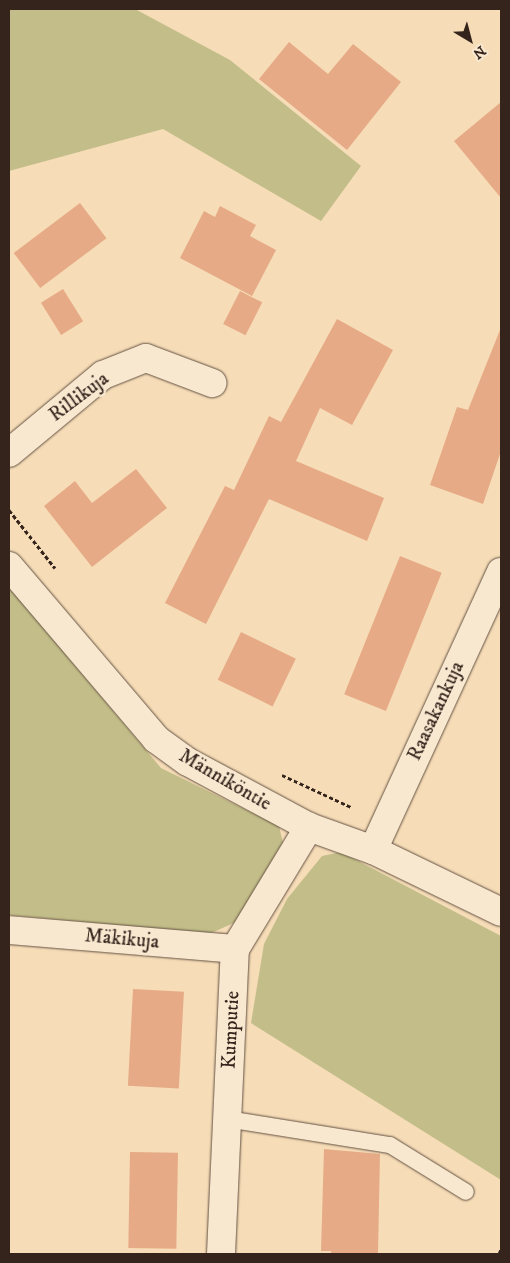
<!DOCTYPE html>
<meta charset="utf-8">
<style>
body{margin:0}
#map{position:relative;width:510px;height:1263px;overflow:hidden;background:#f6dcb7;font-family:"IM FELL DW Pica",serif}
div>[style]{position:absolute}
.green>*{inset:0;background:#c3be89}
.building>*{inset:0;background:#e6ab86;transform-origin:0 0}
.path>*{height:3px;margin-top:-1.5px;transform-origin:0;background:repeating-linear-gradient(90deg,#34241c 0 4px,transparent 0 6.5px)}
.roads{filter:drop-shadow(0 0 1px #645243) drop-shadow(0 0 1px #645243)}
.service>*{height:16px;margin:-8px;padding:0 8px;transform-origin:8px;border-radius:8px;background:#f9e8d0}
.minor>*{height:28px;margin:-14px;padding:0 14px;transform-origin:14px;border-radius:14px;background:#f9e8d0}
span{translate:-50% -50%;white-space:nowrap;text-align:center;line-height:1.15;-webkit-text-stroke:5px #f9e8d0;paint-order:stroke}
.street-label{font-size:20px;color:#34241c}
.frame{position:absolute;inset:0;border:10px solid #34241c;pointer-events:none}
.north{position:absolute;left:445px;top:15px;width:50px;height:50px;-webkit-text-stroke:4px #f9e8d0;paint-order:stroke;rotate:143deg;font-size:14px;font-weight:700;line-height:20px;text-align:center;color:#34241c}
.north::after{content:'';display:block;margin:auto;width:18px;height:22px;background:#34241c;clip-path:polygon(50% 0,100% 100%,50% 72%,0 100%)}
</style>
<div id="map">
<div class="green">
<i style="clip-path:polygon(9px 9px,135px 9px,230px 60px,361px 166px,321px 221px,163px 129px,9px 171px)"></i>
<i style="clip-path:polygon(9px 587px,161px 768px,279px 826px,284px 847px,236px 922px,209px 934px,9px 915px)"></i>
<i style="clip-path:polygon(341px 852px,501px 936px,501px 1180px,251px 1023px,264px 944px,287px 899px,322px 856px)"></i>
</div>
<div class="building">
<i style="clip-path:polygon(289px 42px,328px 74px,353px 44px,401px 82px,347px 150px,259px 79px)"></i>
<i style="clip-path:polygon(501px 102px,501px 198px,454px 141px)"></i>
<i style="left:80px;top:203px;width:44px;height:83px;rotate:53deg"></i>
<i style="clip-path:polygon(220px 206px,256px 225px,250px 236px,276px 250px,252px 296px,180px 258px,204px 211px,215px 217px)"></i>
<i style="left:63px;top:289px;width:38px;height:26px;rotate:58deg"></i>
<i style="left:240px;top:291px;width:25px;height:37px;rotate:27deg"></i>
<i style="clip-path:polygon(337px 319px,393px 350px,352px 425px,320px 408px,296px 461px,384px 498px,367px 541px,269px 499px,206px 624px,165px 603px,225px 486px,234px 490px,269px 416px,281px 422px)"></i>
<i style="clip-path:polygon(500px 330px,501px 451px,483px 504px,430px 485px,457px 407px,468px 410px)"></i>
<i style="clip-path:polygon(136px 469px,167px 508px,92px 567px,44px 506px,75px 481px,92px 503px)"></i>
<i style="left:400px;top:556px;width:45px;height:149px;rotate:22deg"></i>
<i style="left:241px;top:632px;width:61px;height:53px;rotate:26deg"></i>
<i style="left:133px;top:989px;width:51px;height:97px;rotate:3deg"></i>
<i style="clip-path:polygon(324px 1149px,380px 1154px,378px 1254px,331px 1254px,331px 1251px,321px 1251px)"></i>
<i style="left:130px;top:1152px;width:48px;height:96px;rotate:1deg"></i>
</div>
<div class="path">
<i style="left:9px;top:510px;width:74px;rotate:51.6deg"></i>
<i style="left:282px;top:775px;width:76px;rotate:24.9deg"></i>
<i style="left:499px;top:1254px;width:5px;rotate:-68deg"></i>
</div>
<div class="roads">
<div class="service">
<i style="left:227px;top:1119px;width:165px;rotate:9.1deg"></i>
<i style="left:390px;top:1145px;width:89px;rotate:31.7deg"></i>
</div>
<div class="minor">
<i style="left:9px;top:453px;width:122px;rotate:-39.7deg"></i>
<i style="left:103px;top:375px;width:46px;rotate:-21.6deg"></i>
<i style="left:146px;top:358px;width:71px;rotate:20.7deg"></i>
<i style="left:9px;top:566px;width:227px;rotate:49.6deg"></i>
<i style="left:156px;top:739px;width:39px;rotate:36deg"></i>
<i style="left:188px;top:762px;width:137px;rotate:28.2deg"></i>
<i style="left:309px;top:827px;width:68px;rotate:19.8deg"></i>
<i style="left:373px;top:850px;width:142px;rotate:25.8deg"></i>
<i style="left:373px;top:850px;width:306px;rotate:-65.3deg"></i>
<i style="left:9px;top:930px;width:227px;rotate:4.8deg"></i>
<i style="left:221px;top:1254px;width:305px;rotate:-87.4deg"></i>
<i style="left:235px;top:949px;width:143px;rotate:-58.8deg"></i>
</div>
</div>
<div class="street-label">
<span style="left:79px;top:397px;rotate:-37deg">Rillikuja</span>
<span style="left:436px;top:711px;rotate:-65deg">Raasakankuja</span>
<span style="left:225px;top:780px;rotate:30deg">Männiköntie</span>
<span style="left:122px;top:939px;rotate:5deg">Mäkikuja</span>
<span style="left:231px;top:1030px;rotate:-87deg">Kumputie</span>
</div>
<div class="frame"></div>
<div class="north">N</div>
</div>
